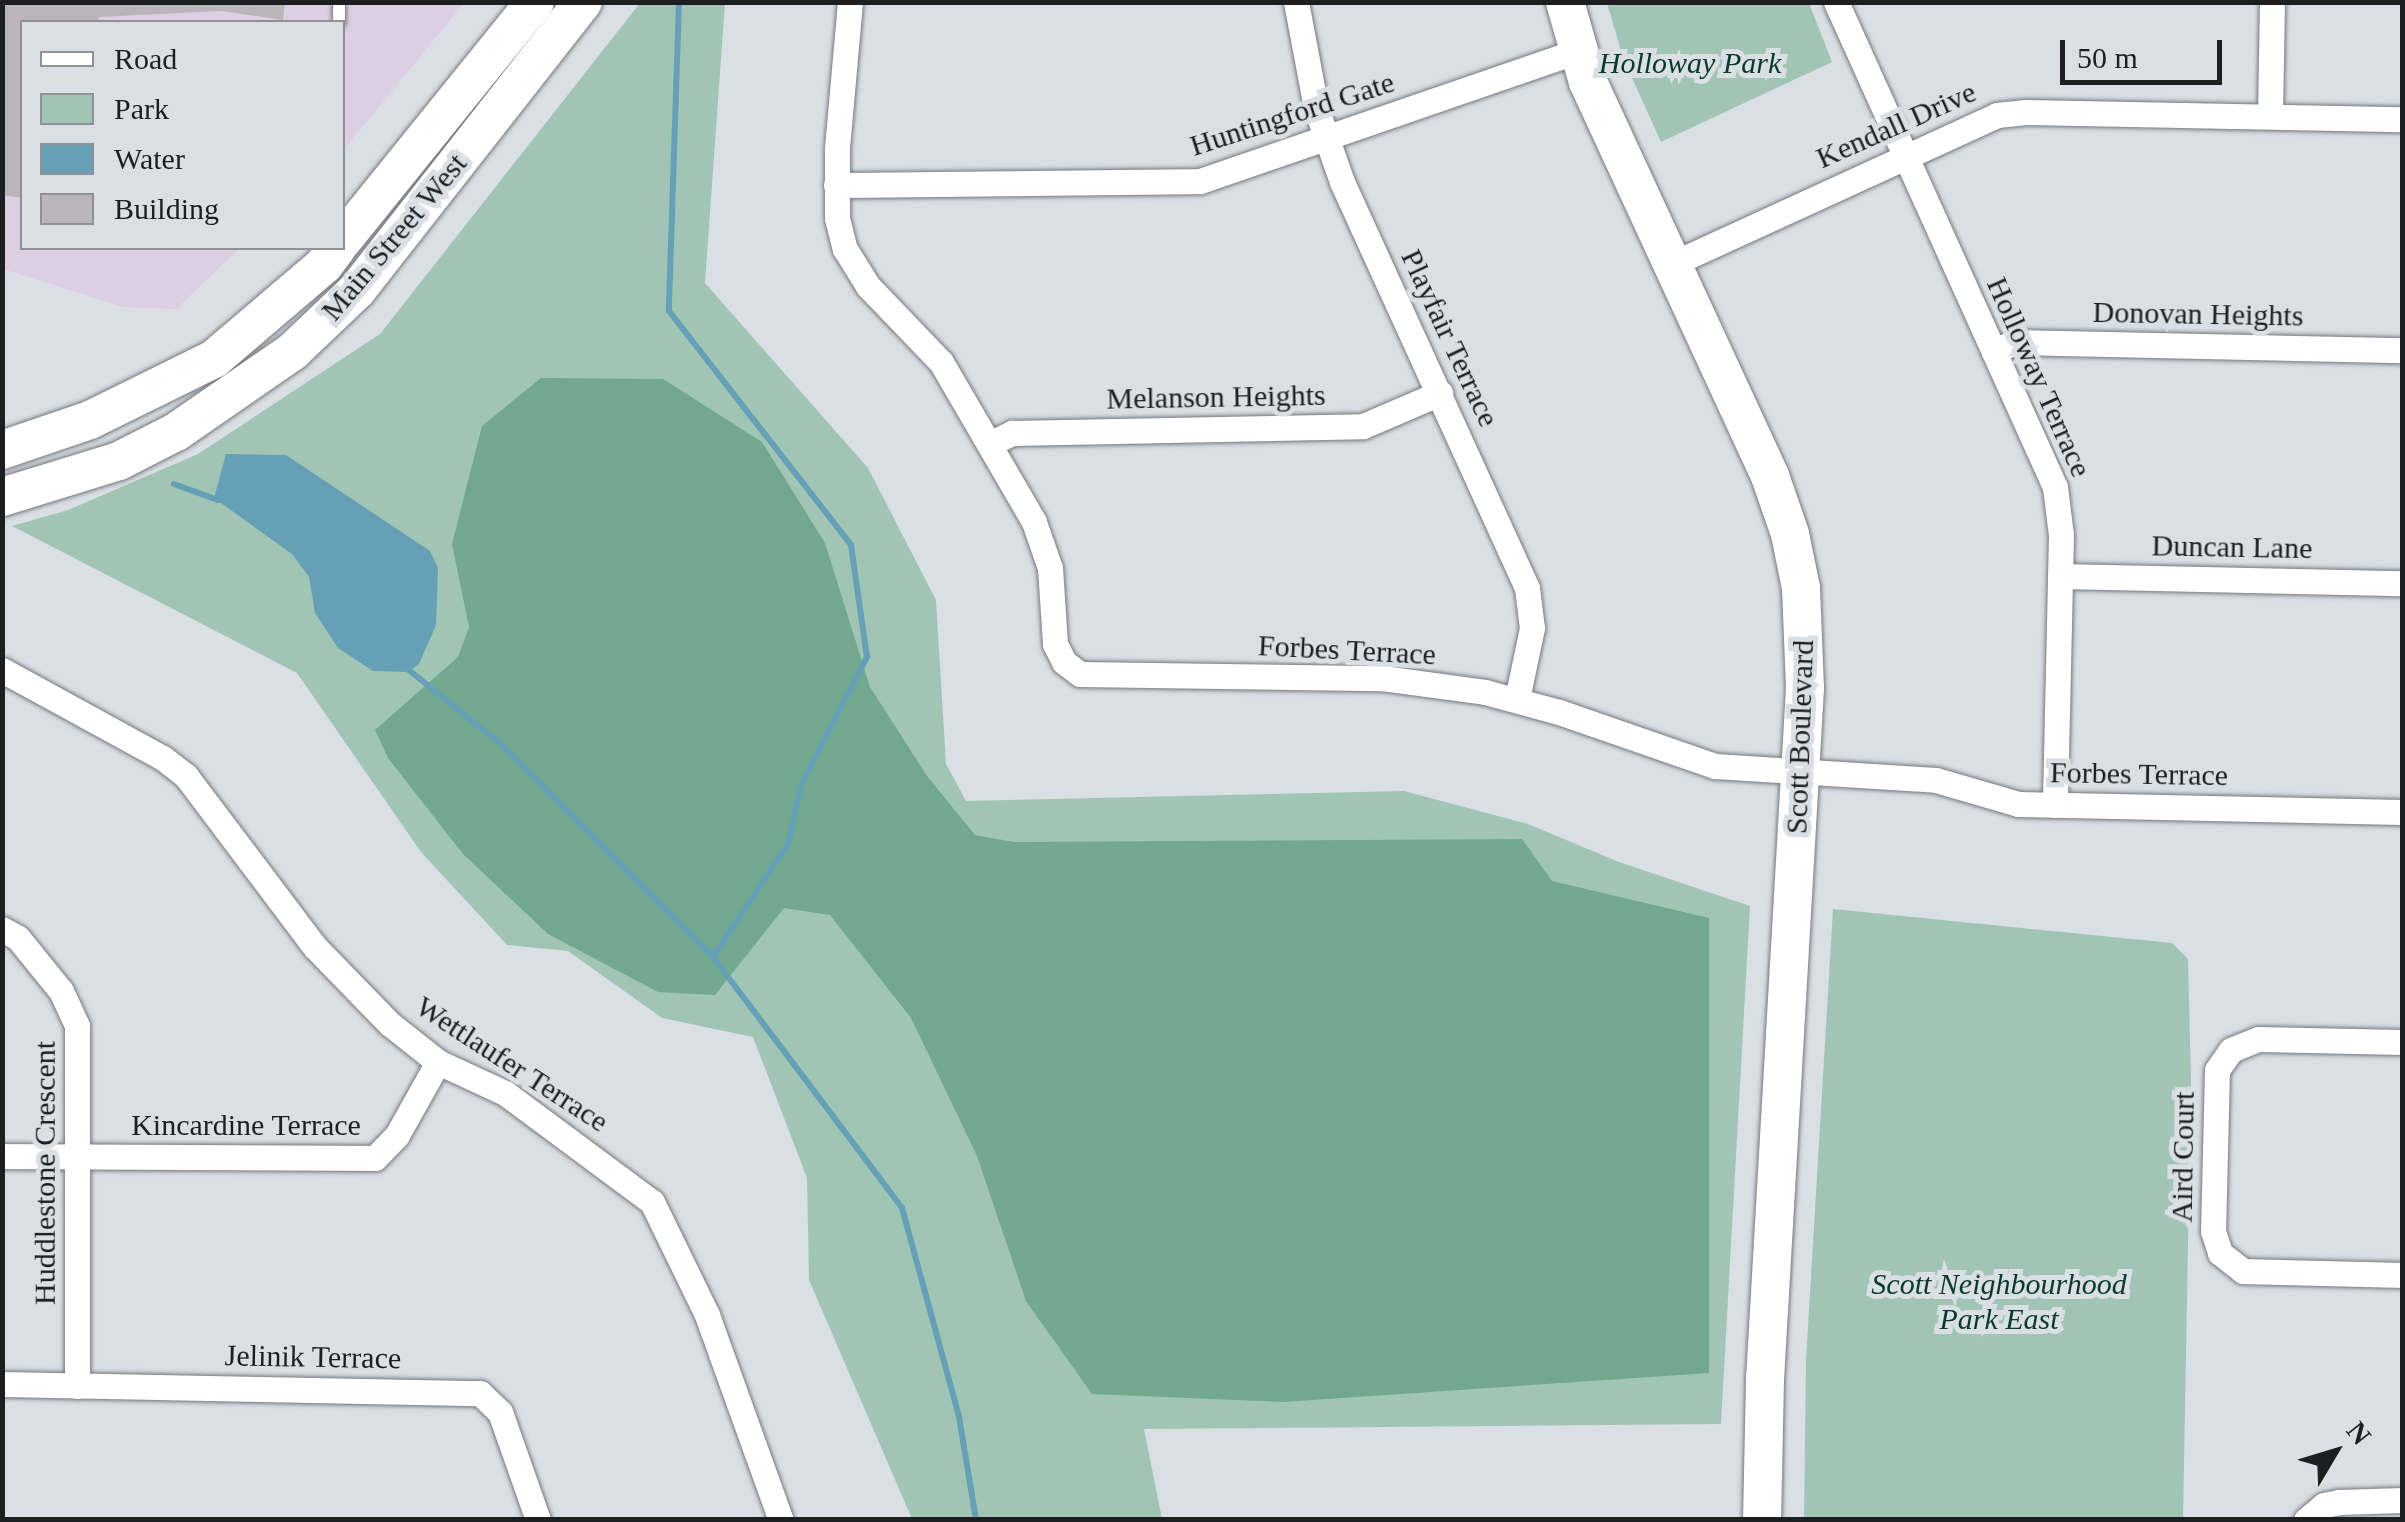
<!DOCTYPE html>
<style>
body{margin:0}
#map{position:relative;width:2405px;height:1522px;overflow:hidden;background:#dadfe5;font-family:"Times New Roman",serif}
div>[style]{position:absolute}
.commercial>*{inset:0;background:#dccfe3}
.green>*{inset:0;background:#a1c5b4}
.forest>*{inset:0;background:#71a88e}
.water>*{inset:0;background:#66a0b6}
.stream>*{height:6px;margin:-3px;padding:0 3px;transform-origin:3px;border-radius:3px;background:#66a0b6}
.building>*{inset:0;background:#bab5ba}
.roads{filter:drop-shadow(0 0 2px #74797f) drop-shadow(0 0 2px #74797f)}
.lane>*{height:12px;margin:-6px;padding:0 6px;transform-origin:6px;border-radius:6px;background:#fff}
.street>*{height:25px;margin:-12.5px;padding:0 12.5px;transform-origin:12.5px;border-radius:12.5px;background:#fff}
.secondary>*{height:38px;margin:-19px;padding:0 19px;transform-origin:19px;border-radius:19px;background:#fff}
span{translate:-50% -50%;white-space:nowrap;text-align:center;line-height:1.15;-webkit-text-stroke:10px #dadfe5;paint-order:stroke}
.park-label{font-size:30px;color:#093928;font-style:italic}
.street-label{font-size:30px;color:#1c1e20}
.frame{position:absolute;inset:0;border:5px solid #1c1e20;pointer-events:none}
.legend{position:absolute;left:20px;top:20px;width:325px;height:230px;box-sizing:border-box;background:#dadfe5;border:2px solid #8e9296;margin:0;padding:12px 18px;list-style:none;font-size:30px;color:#1c1e20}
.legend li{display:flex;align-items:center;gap:20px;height:50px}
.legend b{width:50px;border:2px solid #8e9296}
.north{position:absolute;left:2285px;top:1402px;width:100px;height:100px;-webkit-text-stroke:8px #dadfe5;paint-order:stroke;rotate:52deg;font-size:28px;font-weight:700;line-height:40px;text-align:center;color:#1c1e20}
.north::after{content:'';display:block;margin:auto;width:35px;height:45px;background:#1c1e20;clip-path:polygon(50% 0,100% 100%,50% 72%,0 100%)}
.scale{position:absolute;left:2060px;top:40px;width:162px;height:45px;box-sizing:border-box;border:5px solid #1c1e20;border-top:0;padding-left:12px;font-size:30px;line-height:35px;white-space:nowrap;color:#1c1e20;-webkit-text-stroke:8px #dadfe5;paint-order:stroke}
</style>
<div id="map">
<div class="commercial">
<i style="clip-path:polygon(3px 3px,464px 3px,343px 151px,342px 22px,22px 22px,22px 248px,240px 248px,176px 309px,123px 307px,3px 269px)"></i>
</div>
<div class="green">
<i style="clip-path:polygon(640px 3px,725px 3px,705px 283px,868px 468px,936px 600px,946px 764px,966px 801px,1404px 791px,1528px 824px,1619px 862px,1750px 906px,1721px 1424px,1144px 1429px,1162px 1519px,912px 1519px,809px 1280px,807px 1178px,753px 1037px,662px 1018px,568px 951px,507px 945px,421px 852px,297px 673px,12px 526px,68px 510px,198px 454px,380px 334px)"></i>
<i style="clip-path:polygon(1607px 3px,1809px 3px,1832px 62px,1661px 142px,1623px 58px)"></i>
<i style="clip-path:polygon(1833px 909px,2172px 943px,2188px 959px,2191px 1081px,2183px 1519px,1804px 1519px,1806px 1360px)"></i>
</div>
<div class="forest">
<i style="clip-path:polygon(541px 378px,663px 379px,762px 442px,825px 543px,870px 687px,927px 776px,975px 835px,1014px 842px,1522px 839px,1552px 881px,1709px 918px,1709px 1373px,1283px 1402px,1092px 1394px,1026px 1301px,977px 1156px,911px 1018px,830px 915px,784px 908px,715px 995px,658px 992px,548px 934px,463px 854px,388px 758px,375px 730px,458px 657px,469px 627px,452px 544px,482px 426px)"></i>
</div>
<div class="water">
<i style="clip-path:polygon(226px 454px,286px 455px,430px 551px,438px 568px,436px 625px,419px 664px,408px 672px,373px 671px,338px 648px,315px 613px,309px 577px,292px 554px,214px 498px)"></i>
</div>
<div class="stream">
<i style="left:679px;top:2px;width:309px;rotate:91.9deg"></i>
<i style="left:669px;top:311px;width:296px;rotate:52.1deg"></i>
<i style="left:851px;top:545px;width:113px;rotate:81.9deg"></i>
<i style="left:867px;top:657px;width:144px;rotate:117.3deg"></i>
<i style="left:801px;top:785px;width:58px;rotate:101.9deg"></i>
<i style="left:789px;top:842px;width:138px;rotate:123.5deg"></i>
<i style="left:174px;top:484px;width:47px;rotate:20deg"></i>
<i style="left:405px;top:667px;width:122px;rotate:38.7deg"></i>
<i style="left:500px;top:743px;width:302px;rotate:45.1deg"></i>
<i style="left:713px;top:957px;width:314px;rotate:53deg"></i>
<i style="left:902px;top:1208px;width:217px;rotate:74.7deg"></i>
<i style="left:959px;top:1417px;width:104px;rotate:80.6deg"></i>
</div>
<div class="building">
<i style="clip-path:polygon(2px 2px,285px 2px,283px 20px,221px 11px,99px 17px,98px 22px,22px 22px,22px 198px,2px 195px)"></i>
</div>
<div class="roads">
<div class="lane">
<i style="left:339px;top:2px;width:20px;rotate:90deg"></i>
</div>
<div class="street">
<i style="left:850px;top:2px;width:148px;rotate:95.1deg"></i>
<i style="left:837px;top:149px;width:69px;rotate:90deg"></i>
<i style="left:837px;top:218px;width:32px;rotate:76deg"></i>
<i style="left:845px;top:249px;width:44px;rotate:58.1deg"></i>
<i style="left:868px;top:286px;width:105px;rotate:46.2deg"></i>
<i style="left:941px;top:362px;width:185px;rotate:59.8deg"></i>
<i style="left:1034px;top:522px;width:49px;rotate:70.8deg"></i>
<i style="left:1050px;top:568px;width:76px;rotate:86.2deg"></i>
<i style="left:1055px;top:644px;width:20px;rotate:63deg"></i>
<i style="left:1064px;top:662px;width:20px;rotate:37deg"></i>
<i style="left:1080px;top:674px;width:302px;rotate:0.8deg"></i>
<i style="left:1382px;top:678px;width:104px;rotate:7.7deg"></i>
<i style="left:1485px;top:692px;width:77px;rotate:15.1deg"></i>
<i style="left:1559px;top:712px;width:165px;rotate:19.1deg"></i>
<i style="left:1715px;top:766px;width:221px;rotate:3.6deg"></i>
<i style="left:1936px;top:780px;width:85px;rotate:16.3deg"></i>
<i style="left:2018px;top:804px;width:384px;rotate:1.2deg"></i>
<i style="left:1296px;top:2px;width:108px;rotate:79.3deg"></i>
<i style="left:1316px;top:108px;width:78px;rotate:70.6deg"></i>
<i style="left:1342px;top:182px;width:446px;rotate:65.5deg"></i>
<i style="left:1527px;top:588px;width:40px;rotate:82.9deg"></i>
<i style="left:1532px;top:628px;width:73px;rotate:101.9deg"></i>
<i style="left:1836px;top:2px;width:532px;rotate:65.7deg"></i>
<i style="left:2055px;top:487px;width:48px;rotate:82.9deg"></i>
<i style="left:2061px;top:535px;width:270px;rotate:91.3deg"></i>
<i style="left:2270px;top:116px;width:114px;rotate:-89deg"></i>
<i style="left:836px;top:185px;width:364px;rotate:-0.6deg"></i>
<i style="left:1200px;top:181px;width:400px;rotate:-19deg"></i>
<i style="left:1672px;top:264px;width:358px;rotate:-24.6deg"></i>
<i style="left:1997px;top:115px;width:29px;rotate:-6deg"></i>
<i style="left:2026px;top:112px;width:376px;rotate:1.1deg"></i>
<i style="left:1994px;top:352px;width:22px;rotate:-27deg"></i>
<i style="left:2014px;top:342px;width:388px;rotate:1.2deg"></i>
<i style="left:990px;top:444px;width:25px;rotate:-27deg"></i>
<i style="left:1012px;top:433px;width:351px;rotate:-1.1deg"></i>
<i style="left:1363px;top:426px;width:84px;rotate:-23.2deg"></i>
<i style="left:2060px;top:576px;width:342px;rotate:1.2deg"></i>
<i style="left:2px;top:670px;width:183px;rotate:28.7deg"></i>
<i style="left:163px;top:758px;width:29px;rotate:38deg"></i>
<i style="left:186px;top:776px;width:214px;rotate:53deg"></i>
<i style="left:315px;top:947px;width:107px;rotate:45.8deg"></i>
<i style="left:390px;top:1024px;width:61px;rotate:38.4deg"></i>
<i style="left:438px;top:1062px;width:74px;rotate:24.8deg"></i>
<i style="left:505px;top:1093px;width:183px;rotate:36.6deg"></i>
<i style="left:652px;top:1202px;width:126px;rotate:64deg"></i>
<i style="left:707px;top:1315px;width:218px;rotate:70.2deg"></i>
<i style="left:2px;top:929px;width:18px;rotate:29deg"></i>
<i style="left:18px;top:938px;width:68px;rotate:50.9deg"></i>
<i style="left:61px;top:991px;width:38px;rotate:65deg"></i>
<i style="left:77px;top:1026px;width:360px;rotate:90deg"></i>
<i style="left:2402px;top:1042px;width:144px;rotate:-178.8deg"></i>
<i style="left:2258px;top:1039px;width:29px;rotate:158deg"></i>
<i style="left:2231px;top:1050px;width:24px;rotate:125deg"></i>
<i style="left:2217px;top:1070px;width:161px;rotate:91.4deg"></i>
<i style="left:2213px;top:1231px;width:23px;rotate:72deg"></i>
<i style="left:2220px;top:1253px;width:29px;rotate:38deg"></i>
<i style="left:2243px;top:1271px;width:159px;rotate:1.4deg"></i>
<i style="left:2px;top:1156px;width:373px;rotate:0.3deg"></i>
<i style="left:375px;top:1158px;width:32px;rotate:-46deg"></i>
<i style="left:397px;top:1135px;width:84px;rotate:-60.7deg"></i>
<i style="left:2px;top:1384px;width:478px;rotate:1.1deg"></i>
<i style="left:480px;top:1393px;width:28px;rotate:44deg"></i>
<i style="left:500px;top:1412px;width:114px;rotate:70.6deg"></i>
<i style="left:2306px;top:1520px;width:23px;rotate:-40deg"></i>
<i style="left:2324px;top:1505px;width:15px;rotate:-11deg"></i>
<i style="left:2339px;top:1502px;width:63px;rotate:-1.8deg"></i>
</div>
<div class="secondary">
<i style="left:1565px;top:2px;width:83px;rotate:74deg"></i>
<i style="left:1588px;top:82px;width:434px;rotate:65.2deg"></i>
<i style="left:1770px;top:476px;width:61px;rotate:71deg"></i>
<i style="left:1790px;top:534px;width:55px;rotate:78.5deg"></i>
<i style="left:1801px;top:588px;width:100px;rotate:87.7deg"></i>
<i style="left:1805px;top:688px;width:692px;rotate:93.31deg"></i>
<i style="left:1765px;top:1379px;width:141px;rotate:91.2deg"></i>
<i style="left:342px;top:241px;width:307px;rotate:-51.1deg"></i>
<i style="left:2px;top:450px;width:93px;rotate:-18.8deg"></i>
<i style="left:90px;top:420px;width:138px;rotate:-26.2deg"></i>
<i style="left:214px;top:359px;width:145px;rotate:-40.5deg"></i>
<i style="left:324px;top:265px;width:21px;rotate:-53deg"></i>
<i style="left:2px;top:497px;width:122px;rotate:-17.1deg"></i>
<i style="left:119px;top:461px;width:64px;rotate:-27deg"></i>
<i style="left:176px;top:432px;width:141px;rotate:-34.6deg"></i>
<i style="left:292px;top:352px;width:90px;rotate:-43.6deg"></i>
<i style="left:357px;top:290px;width:366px;rotate:-51.9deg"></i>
</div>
</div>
<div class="park-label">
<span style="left:1690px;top:63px">Holloway Park</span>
<span style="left:1999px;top:1301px">Scott Neighbourhood<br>Park East</span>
</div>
<div class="street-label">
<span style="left:1292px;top:114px;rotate:-18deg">Huntingford Gate</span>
<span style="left:1896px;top:125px;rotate:-24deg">Kendall Drive</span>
<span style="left:394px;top:237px;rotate:-50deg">Main Street West</span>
<span style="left:2198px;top:314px;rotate:1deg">Donovan Heights</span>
<span style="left:1450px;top:338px;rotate:65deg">Playfair Terrace</span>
<span style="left:2039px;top:377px;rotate:66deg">Holloway Terrace</span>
<span style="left:1216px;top:397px;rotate:-1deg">Melanson Heights</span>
<span style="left:2232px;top:547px;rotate:1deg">Duncan Lane</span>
<span style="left:1347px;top:650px;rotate:3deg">Forbes Terrace</span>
<span style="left:1800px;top:737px;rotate:-88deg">Scott Boulevard</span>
<span style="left:2139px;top:774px;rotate:1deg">Forbes Terrace</span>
<span style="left:512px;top:1064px;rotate:33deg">Wettlaufer Terrace</span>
<span style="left:246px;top:1125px">Kincardine Terrace</span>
<span style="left:2183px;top:1157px;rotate:-89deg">Aird Court</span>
<span style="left:45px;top:1173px;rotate:-90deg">Huddlestone Crescent</span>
<span style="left:313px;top:1357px;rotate:1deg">Jelinik Terrace</span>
</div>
<div class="frame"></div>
<ul class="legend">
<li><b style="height:12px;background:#fff"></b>Road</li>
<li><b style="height:28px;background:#a1c5b4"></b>Park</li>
<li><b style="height:28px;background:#66a0b6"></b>Water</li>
<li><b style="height:28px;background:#bab5ba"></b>Building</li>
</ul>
<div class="north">N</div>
<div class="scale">50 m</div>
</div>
